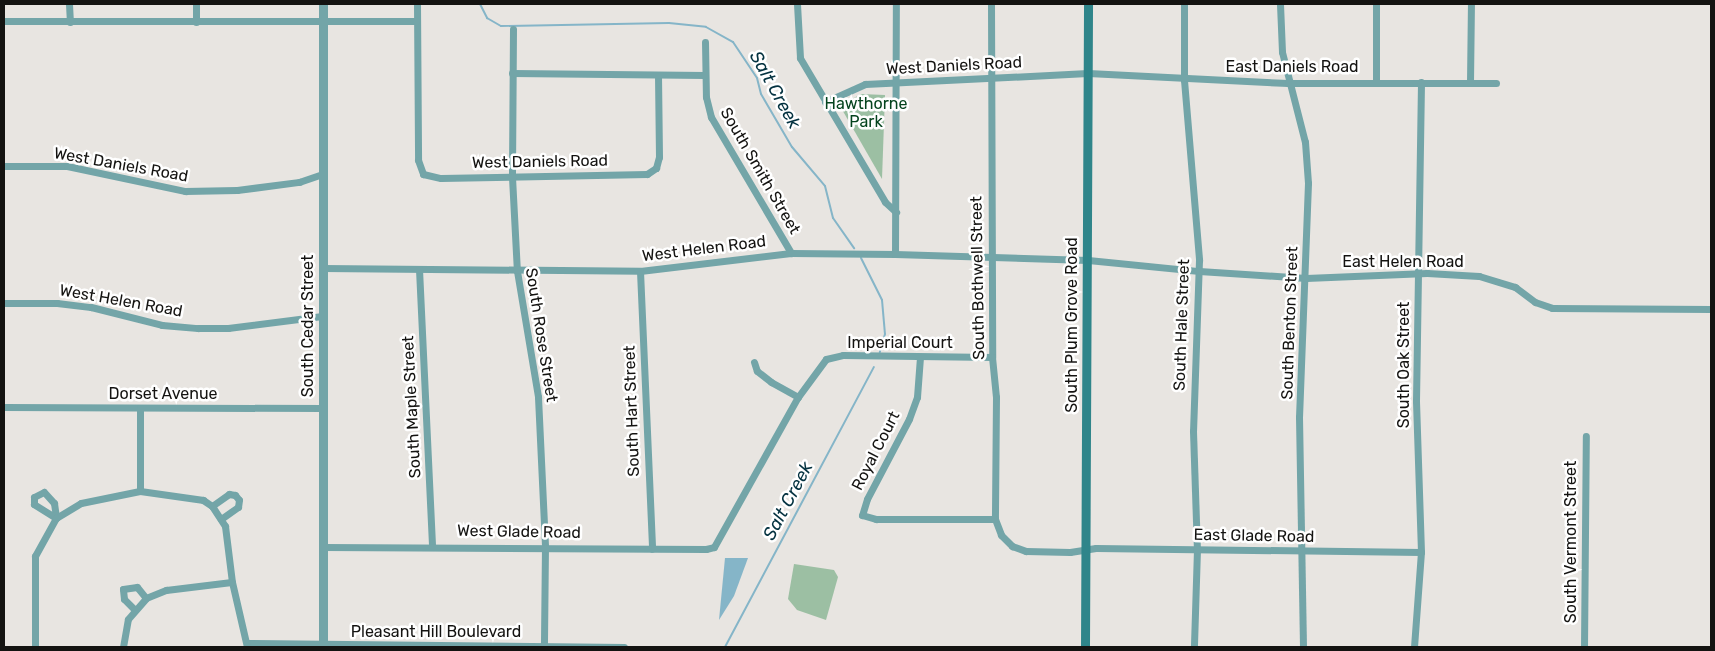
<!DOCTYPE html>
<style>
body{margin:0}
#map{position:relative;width:1715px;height:651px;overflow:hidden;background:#e8e5e1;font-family:Rubik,sans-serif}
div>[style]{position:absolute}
.green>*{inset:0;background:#9cbfa3}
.water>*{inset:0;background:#85b5c8}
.stream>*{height:2px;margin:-1px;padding:0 1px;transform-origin:1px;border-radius:1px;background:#85b5c8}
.minor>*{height:7px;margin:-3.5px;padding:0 3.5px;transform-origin:3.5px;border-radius:3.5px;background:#73a5a8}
.tertiary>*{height:9px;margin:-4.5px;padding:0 4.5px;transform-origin:4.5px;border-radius:4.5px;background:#73a5a8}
.secondary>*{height:9px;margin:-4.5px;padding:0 4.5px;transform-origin:4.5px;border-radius:4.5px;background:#2f858a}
span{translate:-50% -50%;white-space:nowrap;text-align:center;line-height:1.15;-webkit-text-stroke:5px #fff;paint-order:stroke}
.street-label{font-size:16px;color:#141311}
.park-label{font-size:16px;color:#04431d}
.water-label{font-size:18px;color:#043240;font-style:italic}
.frame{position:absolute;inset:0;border:5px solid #141311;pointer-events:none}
</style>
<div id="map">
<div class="green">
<i style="clip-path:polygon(861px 94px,885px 95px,882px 179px,840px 106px)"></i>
<i style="clip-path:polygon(794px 564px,834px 570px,838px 577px,826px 620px,797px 610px,788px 599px)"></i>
</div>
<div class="water">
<i style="clip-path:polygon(725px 558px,748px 558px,734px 596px,719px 620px)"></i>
</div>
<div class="stream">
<i style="left:480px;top:4px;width:16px;rotate:63deg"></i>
<i style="left:487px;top:18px;width:16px;rotate:30deg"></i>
<i style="left:501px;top:26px;width:168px;rotate:-1deg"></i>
<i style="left:669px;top:23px;width:37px;rotate:6deg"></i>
<i style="left:706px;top:27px;width:31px;rotate:29deg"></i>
<i style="left:733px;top:42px;width:43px;rotate:56.3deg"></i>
<i style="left:757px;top:78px;width:16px;rotate:76deg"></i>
<i style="left:761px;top:94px;width:61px;rotate:59.7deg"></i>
<i style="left:792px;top:147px;width:51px;rotate:49.8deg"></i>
<i style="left:825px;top:186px;width:33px;rotate:76deg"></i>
<i style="left:833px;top:218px;width:37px;rotate:55deg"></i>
<i style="left:861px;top:258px;width:47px;rotate:63.4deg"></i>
<i style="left:882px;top:300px;width:34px;rotate:85deg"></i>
<i style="left:885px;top:334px;width:19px;rotate:106deg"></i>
<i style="left:725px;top:647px;width:317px;rotate:-62deg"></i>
</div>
<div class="minor">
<i style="left:69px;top:4px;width:18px;rotate:87deg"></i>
<i style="left:196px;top:4px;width:18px;rotate:90deg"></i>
<i style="left:417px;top:4px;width:156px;rotate:89.6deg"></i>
<i style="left:418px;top:160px;width:15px;rotate:70deg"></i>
<i style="left:423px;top:174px;width:18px;rotate:13deg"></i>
<i style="left:441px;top:178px;width:206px;rotate:-1.1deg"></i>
<i style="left:647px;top:174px;width:11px;rotate:-34deg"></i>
<i style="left:656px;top:168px;width:11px;rotate:-75deg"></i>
<i style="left:659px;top:157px;width:82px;rotate:-90.7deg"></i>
<i style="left:797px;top:4px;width:54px;rotate:86.8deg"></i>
<i style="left:800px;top:58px;width:167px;rotate:59.4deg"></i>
<i style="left:885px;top:202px;width:15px;rotate:42deg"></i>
<i style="left:991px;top:4px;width:353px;rotate:89.8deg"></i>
<i style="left:992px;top:357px;width:40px;rotate:84.3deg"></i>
<i style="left:996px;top:397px;width:122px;rotate:90.5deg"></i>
<i style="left:995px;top:519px;width:17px;rotate:69deg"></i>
<i style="left:1001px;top:535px;width:16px;rotate:45deg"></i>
<i style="left:1012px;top:546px;width:15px;rotate:20deg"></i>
<i style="left:1026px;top:551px;width:44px;rotate:1.3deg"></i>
<i style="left:1070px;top:552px;width:26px;rotate:-9deg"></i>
<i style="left:1096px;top:548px;width:325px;rotate:0.7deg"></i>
<i style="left:1184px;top:4px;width:76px;rotate:90deg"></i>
<i style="left:1184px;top:80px;width:181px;rotate:85.2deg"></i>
<i style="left:1199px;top:260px;width:171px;rotate:92deg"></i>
<i style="left:1193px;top:431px;width:118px;rotate:88.1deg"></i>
<i style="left:1197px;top:549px;width:98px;rotate:91.8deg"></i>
<i style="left:1280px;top:4px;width:48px;rotate:87.6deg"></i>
<i style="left:1282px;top:52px;width:93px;rotate:75.7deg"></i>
<i style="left:1305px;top:142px;width:41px;rotate:85.8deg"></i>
<i style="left:1308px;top:183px;width:234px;rotate:92.2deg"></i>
<i style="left:1299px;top:417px;width:230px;rotate:89deg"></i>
<i style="left:4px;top:21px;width:412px"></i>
<i style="left:513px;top:29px;width:148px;rotate:90.4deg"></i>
<i style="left:512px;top:177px;width:94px;rotate:87deg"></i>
<i style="left:517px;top:271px;width:128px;rotate:80.5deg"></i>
<i style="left:538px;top:397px;width:149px;rotate:87.3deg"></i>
<i style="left:545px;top:546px;width:99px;rotate:90.6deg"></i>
<i style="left:705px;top:42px;width:55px;rotate:89deg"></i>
<i style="left:706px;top:97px;width:21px;rotate:76deg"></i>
<i style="left:711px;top:117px;width:158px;rotate:59.5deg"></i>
<i style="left:512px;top:73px;width:193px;rotate:0.6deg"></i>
<i style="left:1376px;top:82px;width:78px;rotate:-90deg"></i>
<i style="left:1470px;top:82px;width:78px;rotate:-89.3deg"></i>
<i style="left:825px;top:102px;width:44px;rotate:-24.2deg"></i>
<i style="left:865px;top:84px;width:223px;rotate:-2.8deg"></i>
<i style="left:1088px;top:73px;width:200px;rotate:2.9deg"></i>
<i style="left:1288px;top:83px;width:208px"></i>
<i style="left:4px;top:166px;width:63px"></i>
<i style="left:67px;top:166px;width:121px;rotate:12deg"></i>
<i style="left:185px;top:191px;width:52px;rotate:-1.1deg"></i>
<i style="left:237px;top:190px;width:63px;rotate:-7.4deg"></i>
<i style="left:299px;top:182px;width:24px;rotate:-19deg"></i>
<i style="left:895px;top:254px;width:250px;rotate:-89.8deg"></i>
<i style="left:323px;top:268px;width:317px;rotate:0.5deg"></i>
<i style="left:640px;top:271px;width:152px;rotate:-6.8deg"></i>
<i style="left:791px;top:253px;width:104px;rotate:0.6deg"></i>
<i style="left:895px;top:254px;width:193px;rotate:1.8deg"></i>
<i style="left:1088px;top:260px;width:112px;rotate:5.7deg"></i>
<i style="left:1199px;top:271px;width:107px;rotate:3.7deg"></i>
<i style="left:1306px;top:278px;width:121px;rotate:-2.4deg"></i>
<i style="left:1427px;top:273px;width:52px;rotate:3.3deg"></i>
<i style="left:1479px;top:276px;width:38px;rotate:17deg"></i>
<i style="left:1515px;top:287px;width:25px;rotate:37deg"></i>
<i style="left:1535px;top:302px;width:18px;rotate:19deg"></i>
<i style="left:1552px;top:308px;width:159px;rotate:0.4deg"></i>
<i style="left:419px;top:269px;width:276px;rotate:87.3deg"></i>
<i style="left:640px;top:271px;width:278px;rotate:87.5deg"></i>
<i style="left:4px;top:303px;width:53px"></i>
<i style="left:57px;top:303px;width:34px;rotate:7deg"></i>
<i style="left:91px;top:307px;width:73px;rotate:14.2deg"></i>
<i style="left:162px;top:325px;width:36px;rotate:5deg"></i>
<i style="left:198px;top:328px;width:30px"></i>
<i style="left:228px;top:328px;width:95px;rotate:-7.3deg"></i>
<i style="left:920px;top:357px;width:40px;rotate:94.3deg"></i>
<i style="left:917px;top:397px;width:23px;rotate:110deg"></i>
<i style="left:909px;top:419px;width:90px;rotate:117.7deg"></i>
<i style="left:867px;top:499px;width:17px;rotate:107deg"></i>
<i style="left:862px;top:515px;width:15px;rotate:16deg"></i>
<i style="left:876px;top:519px;width:119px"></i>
<i style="left:754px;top:362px;width:9px;rotate:72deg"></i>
<i style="left:757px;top:371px;width:18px;rotate:38deg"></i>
<i style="left:771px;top:382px;width:31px;rotate:29deg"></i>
<i style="left:4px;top:407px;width:319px;rotate:0.2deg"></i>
<i style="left:140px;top:491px;width:83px;rotate:-90deg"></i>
<i style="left:44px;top:492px;width:15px;rotate:48deg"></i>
<i style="left:54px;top:503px;width:15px;rotate:82deg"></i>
<i style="left:56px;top:518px;width:26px;rotate:-148deg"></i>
<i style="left:34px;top:504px;width:7px;rotate:-90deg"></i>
<i style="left:34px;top:497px;width:11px;rotate:-27deg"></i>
<i style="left:212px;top:506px;width:21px;rotate:-35deg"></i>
<i style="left:229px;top:494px;width:6px;rotate:9deg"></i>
<i style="left:235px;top:495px;width:6px;rotate:51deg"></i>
<i style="left:239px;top:500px;width:7px;rotate:98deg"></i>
<i style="left:238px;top:507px;width:21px;rotate:145deg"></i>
<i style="left:323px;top:547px;width:383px;rotate:0.3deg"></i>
<i style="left:706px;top:549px;width:8px;rotate:-14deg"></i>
<i style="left:714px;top:547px;width:172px;rotate:-60.8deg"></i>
<i style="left:798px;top:397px;width:47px;rotate:-53.6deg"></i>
<i style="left:826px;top:359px;width:17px;rotate:-13deg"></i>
<i style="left:843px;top:355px;width:149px;rotate:0.8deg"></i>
<i style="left:134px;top:609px;width:14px;rotate:-135deg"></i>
<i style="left:124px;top:599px;width:10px;rotate:-96deg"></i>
<i style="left:123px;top:589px;width:14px;rotate:-8deg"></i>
<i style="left:137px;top:587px;width:14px;rotate:51deg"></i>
<i style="left:248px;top:643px;width:376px;rotate:0.6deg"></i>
<i style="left:35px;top:647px;width:91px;rotate:-90deg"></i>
<i style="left:35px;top:556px;width:43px;rotate:-61.1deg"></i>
<i style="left:56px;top:518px;width:29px;rotate:-31deg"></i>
<i style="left:81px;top:503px;width:60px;rotate:-11.5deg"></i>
<i style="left:140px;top:491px;width:64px;rotate:8.1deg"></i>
<i style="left:203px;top:500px;width:11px;rotate:34deg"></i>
<i style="left:212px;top:506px;width:24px;rotate:57deg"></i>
<i style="left:225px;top:526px;width:56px;rotate:82.9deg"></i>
<i style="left:232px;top:582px;width:67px;rotate:77deg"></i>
<i style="left:123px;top:647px;width:28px;rotate:-80deg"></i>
<i style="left:128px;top:619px;width:28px;rotate:-49deg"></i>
<i style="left:146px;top:598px;width:22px;rotate:-22deg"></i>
<i style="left:166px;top:590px;width:66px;rotate:-6.9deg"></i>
<i style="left:1414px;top:647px;width:95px;rotate:-85.8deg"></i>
<i style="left:1421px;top:552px;width:151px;rotate:-91.9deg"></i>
<i style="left:1416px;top:401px;width:319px;rotate:-89.1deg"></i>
<i style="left:1584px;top:647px;width:211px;rotate:-89.5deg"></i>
</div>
<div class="tertiary">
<i style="left:323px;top:647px;width:643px;rotate:-90deg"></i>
</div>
<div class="secondary">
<i style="left:1085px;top:647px;width:643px;rotate:-89.73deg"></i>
</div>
<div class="street-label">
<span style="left:954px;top:66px;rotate:-3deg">West Daniels Road</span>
<span style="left:1292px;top:67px">East Daniels Road</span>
<span style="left:540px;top:162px;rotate:-1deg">West Daniels Road</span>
<span style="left:121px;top:165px;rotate:10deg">West Daniels Road</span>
<span style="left:760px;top:171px;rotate:60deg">South Smith Street</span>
<span style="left:704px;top:249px;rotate:-7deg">West Helen Road</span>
<span style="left:1403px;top:262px">East Helen Road</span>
<span style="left:978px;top:278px;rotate:-91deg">South Bothwell Street</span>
<span style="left:121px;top:301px;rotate:10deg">West Helen Road</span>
<span style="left:1290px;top:323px;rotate:-88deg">South Benton Street</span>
<span style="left:1072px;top:325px;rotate:-90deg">South Plum Grove Road</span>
<span style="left:1182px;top:325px;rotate:-88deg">South Hale Street</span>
<span style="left:308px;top:326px;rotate:-90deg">South Cedar Street</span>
<span style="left:541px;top:335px;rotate:81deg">South Rose Street</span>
<span style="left:900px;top:343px">Imperial Court</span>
<span style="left:1404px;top:365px;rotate:-90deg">South Oak Street</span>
<span style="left:163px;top:394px">Dorset Avenue</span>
<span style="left:412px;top:407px;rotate:-93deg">South Maple Street</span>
<span style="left:632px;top:411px;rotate:-92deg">South Hart Street</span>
<span style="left:876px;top:451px;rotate:-63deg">Royal Court</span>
<span style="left:519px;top:532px;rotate:1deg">West Glade Road</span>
<span style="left:1254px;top:536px;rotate:1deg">East Glade Road</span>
<span style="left:1571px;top:542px;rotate:-90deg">South Vermont Street</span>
<span style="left:436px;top:632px">Pleasant Hill Boulevard</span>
</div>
<div class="park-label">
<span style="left:866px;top:113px">Hawthorne<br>Park</span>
</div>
<div class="water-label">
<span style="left:775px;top:90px;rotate:61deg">Salt Creek</span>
<span style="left:788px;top:501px;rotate:-62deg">Salt Creek</span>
</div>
<div class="frame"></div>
</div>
